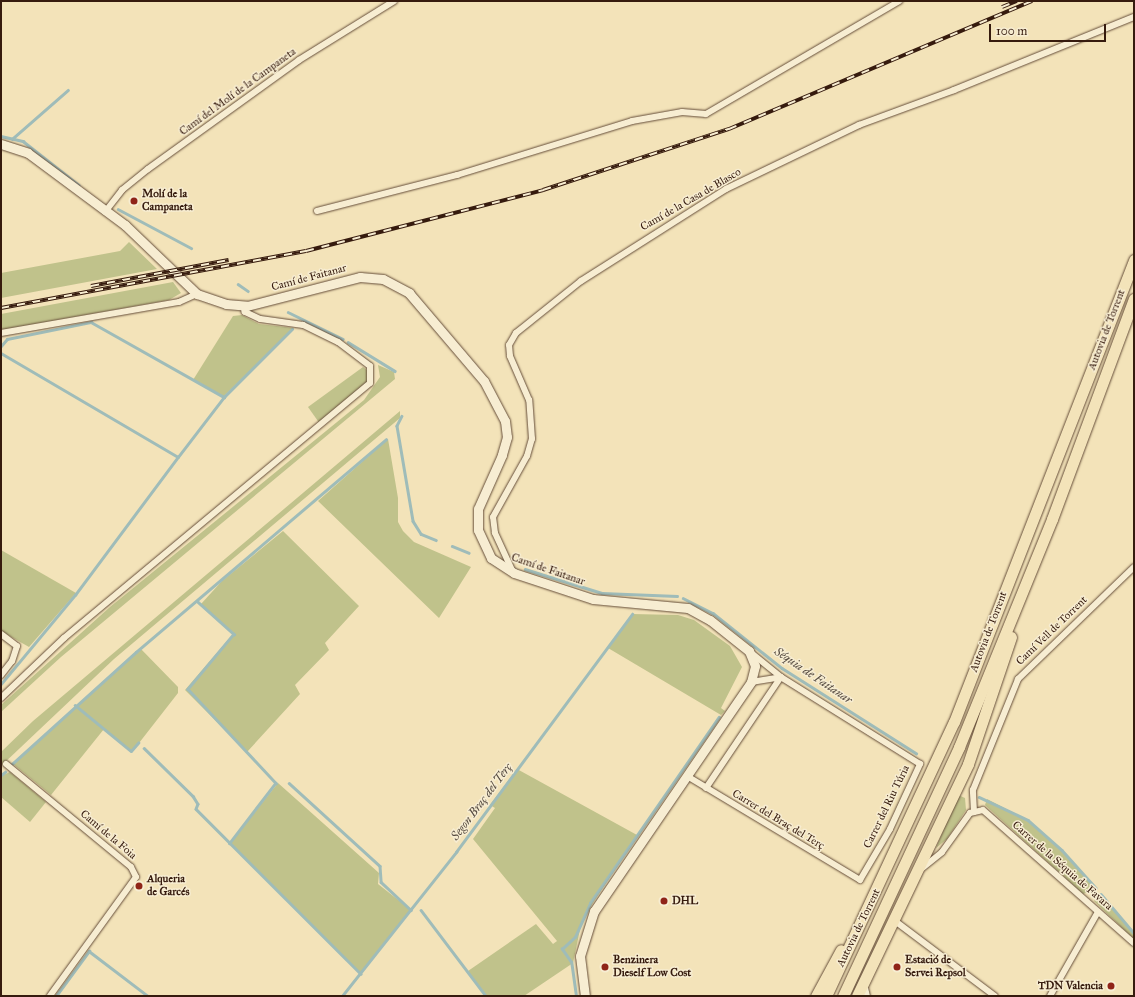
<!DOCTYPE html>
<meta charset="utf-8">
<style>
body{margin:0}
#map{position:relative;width:1135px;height:997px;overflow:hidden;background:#f3e3b9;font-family:"IM FELL Great Primer",serif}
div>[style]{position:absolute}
.green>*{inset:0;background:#c0c28b}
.stream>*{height:2.5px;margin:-1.25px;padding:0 1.25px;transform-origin:1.25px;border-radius:1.25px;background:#9fbcb9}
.roads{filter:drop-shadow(0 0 1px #654d39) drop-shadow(0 0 1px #654d39)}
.street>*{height:6px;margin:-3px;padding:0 3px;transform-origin:3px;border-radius:3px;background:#f7edd2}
.secondary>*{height:9px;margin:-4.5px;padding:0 4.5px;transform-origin:4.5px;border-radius:4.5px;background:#f7edd2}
.highway>*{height:11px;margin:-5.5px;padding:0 5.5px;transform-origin:5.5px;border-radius:5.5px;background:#f3e3b9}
.rail>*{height:4px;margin-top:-2px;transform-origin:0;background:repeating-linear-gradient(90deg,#f7edd2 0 8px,#361b0e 0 16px);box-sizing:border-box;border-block:1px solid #361b0e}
.dots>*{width:11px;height:11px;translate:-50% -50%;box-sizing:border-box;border:2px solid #f7edd2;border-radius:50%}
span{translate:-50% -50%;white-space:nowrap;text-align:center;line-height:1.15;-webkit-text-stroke:3px #f7edd2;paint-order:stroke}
.street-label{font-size:11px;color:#361b0e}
.poi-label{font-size:11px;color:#361b0e;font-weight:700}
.left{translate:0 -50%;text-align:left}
.right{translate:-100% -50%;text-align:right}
.water-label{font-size:12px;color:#564b41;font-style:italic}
.frame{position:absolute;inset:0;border:2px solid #361b0e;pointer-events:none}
.scale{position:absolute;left:989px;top:24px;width:117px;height:18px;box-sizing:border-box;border:2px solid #361b0e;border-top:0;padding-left:5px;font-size:12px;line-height:14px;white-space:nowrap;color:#361b0e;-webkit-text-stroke:3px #f7edd2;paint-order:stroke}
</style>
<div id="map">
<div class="green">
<i style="clip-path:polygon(129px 242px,157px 269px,1px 298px,1px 273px,120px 251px)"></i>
<i style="clip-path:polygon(173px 282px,181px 293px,169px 300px,1px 330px,1px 314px)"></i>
<i style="clip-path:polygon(242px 315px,259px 324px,294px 328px,223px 397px,193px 380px,233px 316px)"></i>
<i style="clip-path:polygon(378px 365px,394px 372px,395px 379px,61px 657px,1px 712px,1px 705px,110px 607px,364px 400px,380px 377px)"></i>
<i style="clip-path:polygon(363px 367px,368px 371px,368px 386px,320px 424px,308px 407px)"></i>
<i style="clip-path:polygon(400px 411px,400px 418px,114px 659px,1px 766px,1px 752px,33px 721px)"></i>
<i style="clip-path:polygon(388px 439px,398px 498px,398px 522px,403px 531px,414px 542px,471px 567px,439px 618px,318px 501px)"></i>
<i style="clip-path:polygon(283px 531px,359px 606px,325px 643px,329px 650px,295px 685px,300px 694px,247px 752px,185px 690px,234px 633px,201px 604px,222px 581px)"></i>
<i style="clip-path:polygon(1px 550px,76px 593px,29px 647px,1px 631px)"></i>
<i style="clip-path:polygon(632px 614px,678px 615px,694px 620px,730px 646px,742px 667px,721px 708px,725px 711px,721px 715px,608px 648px)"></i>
<i style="clip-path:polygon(140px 648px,178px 687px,178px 693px,132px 752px,104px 729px,51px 795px,13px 764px)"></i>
<i style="clip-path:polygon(517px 769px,637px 835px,582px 920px,573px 963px,524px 996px,487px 996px,468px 971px,536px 924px,553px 944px,557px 941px,473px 839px,495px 808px,490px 805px)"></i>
<i style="clip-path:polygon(10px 772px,46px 802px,30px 822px,1px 797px,1px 776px)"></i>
<i style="clip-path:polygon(278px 783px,379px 873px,378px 884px,411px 910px,361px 974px,230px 843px)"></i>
<i style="clip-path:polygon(958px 795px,965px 798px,966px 810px,947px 839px,936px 848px)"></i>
<i style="clip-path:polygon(987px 799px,1028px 820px,1062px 850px,1096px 888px,1083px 894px,985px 805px)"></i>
<i style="clip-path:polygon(1101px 894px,1134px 933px,1134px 939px,1094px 901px)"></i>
</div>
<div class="stream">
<i style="left:1px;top:136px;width:23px;rotate:13deg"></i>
<i style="left:23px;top:141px;width:71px;rotate:38.2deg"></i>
<i style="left:12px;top:139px;width:74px;rotate:-41.2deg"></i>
<i style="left:118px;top:209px;width:83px;rotate:28.1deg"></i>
<i style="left:238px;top:284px;width:12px;rotate:35deg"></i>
<i style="left:288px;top:312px;width:61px;rotate:26.1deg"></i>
<i style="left:348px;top:342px;width:55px;rotate:31.7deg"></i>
<i style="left:1px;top:346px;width:9px;rotate:-49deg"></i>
<i style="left:7px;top:339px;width:86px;rotate:-11.4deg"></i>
<i style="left:91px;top:322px;width:153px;rotate:29.4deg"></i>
<i style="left:224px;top:397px;width:96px;rotate:-45deg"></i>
<i style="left:1px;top:353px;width:205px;rotate:30.4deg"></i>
<i style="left:178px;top:457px;width:76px;rotate:-52.5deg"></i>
<i style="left:402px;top:416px;width:11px;rotate:117deg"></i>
<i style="left:397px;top:426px;width:96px;rotate:80.4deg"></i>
<i style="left:413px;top:521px;width:15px;rotate:58deg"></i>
<i style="left:421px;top:534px;width:16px;rotate:22deg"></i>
<i style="left:452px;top:546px;width:18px;rotate:22deg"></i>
<i style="left:525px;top:569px;width:81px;rotate:17.3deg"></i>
<i style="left:602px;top:593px;width:75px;rotate:2.3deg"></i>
<i style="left:683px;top:598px;width:34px;rotate:27deg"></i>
<i style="left:713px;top:613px;width:88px;rotate:38.6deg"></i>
<i style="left:782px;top:668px;width:159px;rotate:32.4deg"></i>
<i style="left:197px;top:601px;width:50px;rotate:41.7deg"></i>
<i style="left:234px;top:634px;width:72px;rotate:129.9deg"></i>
<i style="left:188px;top:689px;width:129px;rotate:46.9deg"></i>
<i style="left:276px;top:783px;width:76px;rotate:127.5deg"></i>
<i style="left:1px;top:684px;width:116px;rotate:-50.3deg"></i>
<i style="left:75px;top:595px;width:172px;rotate:-53.3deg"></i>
<i style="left:75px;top:705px;width:72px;rotate:39.4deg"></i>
<i style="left:131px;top:751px;width:11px;rotate:-49deg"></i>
<i style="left:144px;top:748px;width:69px;rotate:44.4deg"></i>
<i style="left:193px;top:796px;width:9px;rotate:58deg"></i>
<i style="left:198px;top:804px;width:5px;rotate:112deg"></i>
<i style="left:196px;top:809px;width:233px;rotate:45deg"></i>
<i style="left:12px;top:764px;width:167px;rotate:-42.1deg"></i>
<i style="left:136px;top:652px;width:328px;rotate:-40.4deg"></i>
<i style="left:1px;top:775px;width:5px;rotate:-37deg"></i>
<i style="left:289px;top:783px;width:123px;rotate:42.4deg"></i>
<i style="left:380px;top:866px;width:16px;rotate:86deg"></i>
<i style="left:381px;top:882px;width:41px;rotate:43deg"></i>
<i style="left:979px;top:797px;width:54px;rotate:25.1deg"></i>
<i style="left:1028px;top:820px;width:45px;rotate:41.4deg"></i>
<i style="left:1062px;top:850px;width:51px;rotate:48.2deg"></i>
<i style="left:1101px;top:894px;width:51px;rotate:49.8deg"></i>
<i style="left:421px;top:910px;width:108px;rotate:52.9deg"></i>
<i style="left:56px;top:996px;width:56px;rotate:-53.7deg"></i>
<i style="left:89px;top:951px;width:74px;rotate:37.3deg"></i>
<i style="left:342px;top:996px;width:184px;rotate:-51.6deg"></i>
<i style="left:456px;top:852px;width:296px;rotate:-53.5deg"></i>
<i style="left:576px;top:996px;width:34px;rotate:-98deg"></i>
<i style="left:571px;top:962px;width:16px;rotate:-125deg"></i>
<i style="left:562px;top:949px;width:18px;rotate:-43deg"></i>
<i style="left:575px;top:937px;width:37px;rotate:-66deg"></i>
<i style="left:590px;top:903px;width:226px;rotate:-55.3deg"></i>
</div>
<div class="roads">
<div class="street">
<i style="left:317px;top:211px;width:145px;rotate:-14.4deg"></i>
<i style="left:457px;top:175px;width:183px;rotate:-17.1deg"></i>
<i style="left:632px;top:121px;width:51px;rotate:-10.2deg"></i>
<i style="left:682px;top:112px;width:24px;rotate:5deg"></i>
<i style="left:706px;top:114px;width:224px;rotate:-30.3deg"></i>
<i style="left:105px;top:212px;width:28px;rotate:-52deg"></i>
<i style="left:122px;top:190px;width:33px;rotate:-39deg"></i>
<i style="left:148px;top:169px;width:186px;rotate:-35.8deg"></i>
<i style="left:299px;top:60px;width:112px;rotate:-31.8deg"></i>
<i style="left:1px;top:333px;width:181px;rotate:-9.9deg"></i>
<i style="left:179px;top:302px;width:20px;rotate:-24deg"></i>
<i style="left:512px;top:570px;width:41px;rotate:-114.7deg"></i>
<i style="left:495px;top:533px;width:16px;rotate:-97deg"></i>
<i style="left:493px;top:517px;width:70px;rotate:-60.9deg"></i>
<i style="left:527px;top:456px;width:18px;rotate:-74deg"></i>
<i style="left:532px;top:439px;width:39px;rotate:-94deg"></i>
<i style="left:529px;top:400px;width:48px;rotate:-113.4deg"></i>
<i style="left:510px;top:356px;width:11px;rotate:-95deg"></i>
<i style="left:509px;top:345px;width:14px;rotate:-60deg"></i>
<i style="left:516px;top:333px;width:83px;rotate:-38.7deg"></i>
<i style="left:581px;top:281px;width:172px;rotate:-32.4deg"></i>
<i style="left:726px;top:189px;width:148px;rotate:-25.7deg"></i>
<i style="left:859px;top:125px;width:101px;rotate:-20.2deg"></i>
<i style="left:954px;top:90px;width:194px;rotate:-22.1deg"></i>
<i style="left:1px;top:634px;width:20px;rotate:37deg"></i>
<i style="left:17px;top:646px;width:16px;rotate:108deg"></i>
<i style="left:12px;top:661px;width:18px;rotate:128deg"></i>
<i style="left:751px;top:682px;width:30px;rotate:-9deg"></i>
<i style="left:1px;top:698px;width:87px;rotate:-43.6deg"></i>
<i style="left:64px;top:638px;width:398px;rotate:-39.8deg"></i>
<i style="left:370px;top:383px;width:17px;rotate:-90deg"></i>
<i style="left:370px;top:366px;width:40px;rotate:-143deg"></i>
<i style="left:338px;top:342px;width:39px;rotate:-154deg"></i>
<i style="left:303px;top:325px;width:43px;rotate:-172.1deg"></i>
<i style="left:260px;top:319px;width:17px;rotate:-155deg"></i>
<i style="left:245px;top:312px;width:6px;rotate:-108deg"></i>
<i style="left:6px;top:764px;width:162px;rotate:39.5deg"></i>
<i style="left:131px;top:867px;width:11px;rotate:63deg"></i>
<i style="left:136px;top:877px;width:147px;rotate:125.9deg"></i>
<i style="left:687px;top:776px;width:202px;rotate:31deg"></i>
<i style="left:860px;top:880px;width:59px;rotate:-59.5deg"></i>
<i style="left:890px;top:829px;width:72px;rotate:-65.2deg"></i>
<i style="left:920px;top:764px;width:164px;rotate:-148deg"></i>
<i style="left:781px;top:677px;width:38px;rotate:-141deg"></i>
<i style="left:706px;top:788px;width:134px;rotate:-56deg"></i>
<i style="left:974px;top:812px;width:22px;rotate:-93deg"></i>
<i style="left:973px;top:790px;width:120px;rotate:-67.9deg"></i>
<i style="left:1018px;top:679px;width:161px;rotate:-44deg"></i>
<i style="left:920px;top:870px;width:28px;rotate:-39deg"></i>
<i style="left:942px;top:852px;width:48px;rotate:-54.3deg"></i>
<i style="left:970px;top:813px;width:13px;rotate:-13deg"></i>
<i style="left:983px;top:810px;width:201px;rotate:41.4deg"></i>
<i style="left:895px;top:921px;width:125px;rotate:36.9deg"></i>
<i style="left:864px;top:984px;width:12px;rotate:76deg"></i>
<i style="left:1050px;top:996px;width:97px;rotate:-60.3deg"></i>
</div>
<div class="secondary">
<i style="left:1px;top:144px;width:28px;rotate:18deg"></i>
<i style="left:28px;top:153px;width:121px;rotate:36.6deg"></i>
<i style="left:125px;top:225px;width:100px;rotate:43.8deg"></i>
<i style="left:197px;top:294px;width:31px;rotate:19deg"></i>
<i style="left:226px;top:304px;width:21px;rotate:5deg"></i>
<i style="left:247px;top:306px;width:117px;rotate:-14.4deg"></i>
<i style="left:360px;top:277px;width:23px;rotate:5deg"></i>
<i style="left:383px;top:279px;width:30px;rotate:28deg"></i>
<i style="left:409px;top:293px;width:116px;rotate:49.6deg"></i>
<i style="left:484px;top:381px;width:45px;rotate:62.3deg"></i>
<i style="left:505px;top:421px;width:16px;rotate:83deg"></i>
<i style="left:507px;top:437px;width:19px;rotate:106deg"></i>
<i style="left:502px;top:455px;width:59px;rotate:114deg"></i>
<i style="left:478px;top:509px;width:21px;rotate:90deg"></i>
<i style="left:478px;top:530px;width:31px;rotate:65deg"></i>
<i style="left:491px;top:558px;width:27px;rotate:33deg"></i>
<i style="left:514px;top:573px;width:83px;rotate:18.2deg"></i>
<i style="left:593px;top:599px;width:95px;rotate:5.4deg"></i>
<i style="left:688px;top:608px;width:25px;rotate:29deg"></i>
<i style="left:710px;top:620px;width:50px;rotate:38.5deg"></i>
<i style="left:749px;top:651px;width:16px;rotate:68deg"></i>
<i style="left:755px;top:666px;width:16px;rotate:104deg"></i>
<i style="left:751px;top:682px;width:278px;rotate:124.4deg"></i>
<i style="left:594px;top:911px;width:47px;rotate:107.3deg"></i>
<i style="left:580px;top:956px;width:40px;rotate:82.9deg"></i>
</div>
<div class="highway">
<i style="left:816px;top:996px;width:52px;rotate:-61.5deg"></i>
<i style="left:826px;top:996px;width:302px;rotate:-65deg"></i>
<i style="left:954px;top:722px;width:496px;rotate:-68.7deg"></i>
<i style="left:843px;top:996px;width:275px;rotate:-65deg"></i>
<i style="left:959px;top:747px;width:246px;rotate:-67.8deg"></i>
<i style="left:1052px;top:519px;width:235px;rotate:-69.6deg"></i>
<i style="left:857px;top:996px;width:257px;rotate:-64.4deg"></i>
<i style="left:968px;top:764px;width:134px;rotate:-71.3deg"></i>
</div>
</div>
<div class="rail">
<i style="left:1002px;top:7px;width:16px;rotate:-22deg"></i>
<i style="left:91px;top:286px;width:140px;rotate:-10.7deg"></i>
<i style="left:1px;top:308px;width:310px;rotate:-10.6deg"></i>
<i style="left:306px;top:251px;width:245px;rotate:-14.4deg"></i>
<i style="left:543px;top:190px;width:196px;rotate:-18.2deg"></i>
<i style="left:729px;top:129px;width:329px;rotate:-22.9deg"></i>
</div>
<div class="dots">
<i style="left:134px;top:201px;background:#8f2418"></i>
<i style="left:139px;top:886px;background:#8f2418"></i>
<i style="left:664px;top:901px;background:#8f2418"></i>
<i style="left:605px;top:967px;background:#8f2418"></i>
<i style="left:897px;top:967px;background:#8f2418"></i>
<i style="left:1111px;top:986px;background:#8f2418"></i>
</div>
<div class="street-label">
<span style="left:238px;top:92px;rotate:-36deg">Camí del Molí de la Campaneta</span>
<span style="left:691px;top:200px;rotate:-30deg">Camí de la Casa de Blasco</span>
<span style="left:309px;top:278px;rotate:-15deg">Camí de Faitanar</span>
<span style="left:1107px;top:330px;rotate:-69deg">Autovia de Torrent</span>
<span style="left:548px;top:570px;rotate:19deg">Camí de Faitanar</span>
<span style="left:1052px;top:631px;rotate:-44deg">Camí Vell de Torrent</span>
<span style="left:989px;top:632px;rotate:-69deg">Autovia de Torrent</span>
<span style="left:887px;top:807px;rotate:-64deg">Carrer del Riu Túria</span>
<span style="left:778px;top:820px;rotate:31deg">Carrer del Braç del Terç</span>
<span style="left:108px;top:835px;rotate:40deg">Camí de la Foia</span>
<span style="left:1062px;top:866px;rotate:41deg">Carrer de la Séquia de Favara</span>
<span style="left:859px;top:928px;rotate:-64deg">Autovia de Torrent</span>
</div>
<div class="poi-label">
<span class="left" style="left:142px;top:201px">Molí de la<br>Campaneta</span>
<span class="left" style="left:147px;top:886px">Alqueria<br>de Garcés</span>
<span class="left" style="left:672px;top:901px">DHL</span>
<span class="left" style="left:613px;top:967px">Benzinera<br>Dieself Low Cost</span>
<span class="left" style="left:905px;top:967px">Estació de<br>Servei Repsol</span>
<span class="right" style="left:1103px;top:986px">TDN Valencia</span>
</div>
<div class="water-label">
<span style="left:813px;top:676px;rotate:34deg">Séquia de Faitanar</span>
<span style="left:482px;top:802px;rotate:-53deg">Segon Braç del Terç</span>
</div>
<div class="frame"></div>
<div class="scale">100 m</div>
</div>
